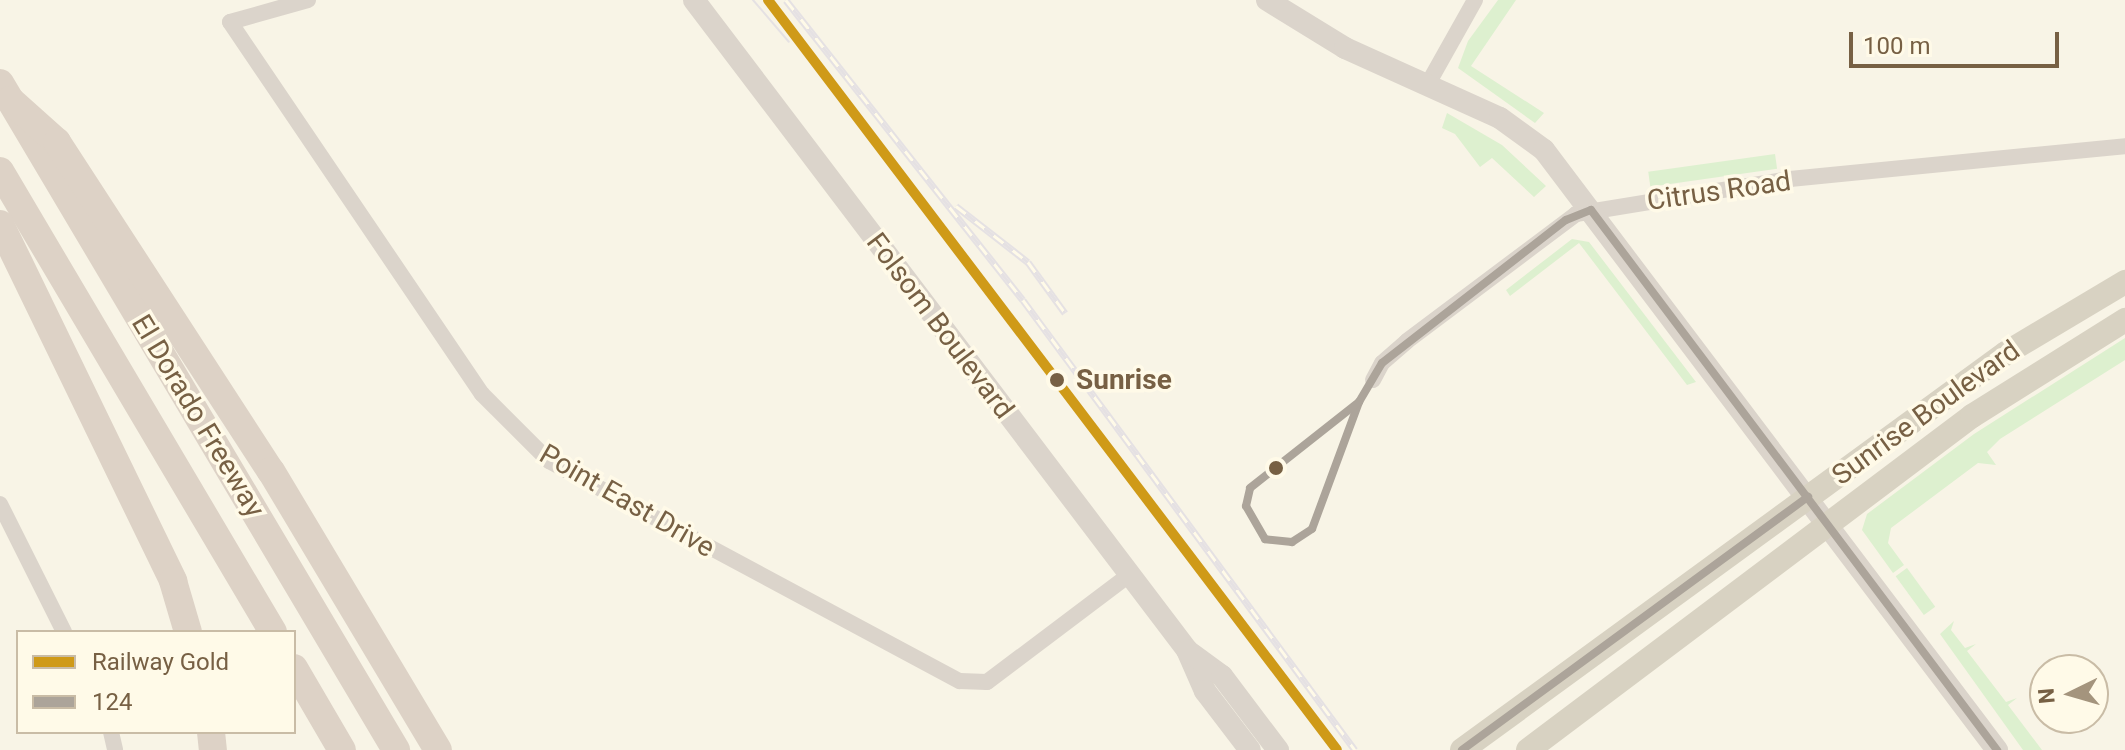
<!DOCTYPE html>
<style>
body{margin:0}
#map{position:relative;width:2125px;height:750px;overflow:hidden;background:#f8f4e6;font-family:Roboto,sans-serif}
div>[style]{position:absolute}
.green>*{inset:0;background:#ddf0cf;transform-origin:0 0}
.street>*{height:16px;margin:-8px;padding:0 8px;transform-origin:8px;border-radius:8px;background:#dbd4cb}
.secondary>*{height:22px;margin:-11px;padding:0 11px;transform-origin:11px;border-radius:11px;background:#dbd4cb}
.primary>*{height:24px;margin:-12px;padding:0 12px;transform-origin:12px;border-radius:12px;background:#d8d2c2}
.highway>*{height:28px;margin:-14px;padding:0 14px;transform-origin:14px;border-radius:14px;background:#ddd2c6}
.tram>*{height:2px;margin:-1px;padding:0 1px;transform-origin:1px;border-radius:1px;background:#e5e1e3}
.rail>*{height:7px;margin-top:-3.5px;transform-origin:0;background:repeating-linear-gradient(90deg,#fffae8 0 12px,#e5e1e3 0 24px);box-sizing:border-box;border-block:2px solid #e5e1e3}
.bus-1>*{height:8px;margin:-4px;padding:0 4px;transform-origin:4px;border-radius:4px;background:#aca49a}
.rail-1>*{height:10px;margin:-5px;padding:0 5px;transform-origin:5px;border-radius:5px;background:#cf9a18}
.dots>*{width:22px;height:22px;translate:-50% -50%;box-sizing:border-box;border:4px solid #fffae8;border-radius:50%}
span{translate:-50% -50%;white-space:nowrap;text-align:center;line-height:1.15;-webkit-text-stroke:7px #fffae8;paint-order:stroke}
.street-label{font-size:28px;color:#776044}
.stop-label{font-size:28px;color:#776044;font-weight:700}
.left{translate:0 -50%;text-align:left}
.legend{position:absolute;left:16px;top:630px;width:280px;height:104px;box-sizing:border-box;background:#fffae8;border:2px solid #c9bca6;margin:0;padding:10px 14px;list-style:none;font-size:24px;color:#776044}
.legend li{display:flex;align-items:center;gap:16px;height:40px}
.legend b{width:40px;border:2px solid #c9bca6}
.north{position:absolute;left:2029px;top:654px;width:80px;height:80px;box-sizing:border-box;background:#fffae8;border:2px solid #c9bca6;border-radius:50%;rotate:265deg;font-size:22px;font-weight:700;line-height:32px;text-align:center;color:#776044}
.north::after{content:'';display:block;margin:auto;width:28px;height:36px;background:#a4947d;clip-path:polygon(50% 0,100% 100%,50% 72%,0 100%)}
.scale{position:absolute;left:1849px;top:32px;width:210px;height:36px;box-sizing:border-box;border:4px solid #776044;border-top:0;padding-left:10px;font-size:24px;line-height:28px;white-space:nowrap;color:#776044;-webkit-text-stroke:6px #fffae8;paint-order:stroke}
</style>
<div id="map">
<div class="green">
<i style="clip-path:polygon(1498px 0,1516px 0,1471px 66px,1544px 113px,1535px 123px,1458px 68px,1468px 41px)"></i>
<i style="clip-path:polygon(1447px 113px,1502px 145px,1546px 186px,1534px 197px,1492px 158px,1480px 167px,1455px 134px,1442px 128px)"></i>
<i style="left:1775px;top:154px;width:15px;height:128px;rotate:82deg"></i>
<i style="clip-path:polygon(1572px 239px,1589px 242px,1696px 382px,1687px 385px,1579px 243px,1510px 296px,1506px 290px)"></i>
<i style="clip-path:polygon(2125px 338px,2125px 360px,2000px 439px,1987px 452px,1996px 465px,1978px 463px,1891px 528px,1888px 543px,1904px 565px,1893px 573px,1862px 530px,1867px 514px,1974px 434px)"></i>
<i style="left:1907px;top:568px;width:48px;height:14px;rotate:54deg"></i>
<i style="clip-path:polygon(1954px 621px,1951px 630px,1965px 648px,1976px 644px,1967px 651px,2006px 702px,2017px 698px,2008px 705px,2042px 750px,2023px 750px,1940px 634px)"></i>
</div>
<div class="street">
<i style="left:308px;top:0;width:81px;rotate:164.2deg"></i>
<i style="left:230px;top:22px;width:449px;rotate:55.9deg"></i>
<i style="left:482px;top:394px;width:95px;rotate:45deg"></i>
<i style="left:549px;top:461px;width:466px;rotate:28.2deg"></i>
<i style="left:960px;top:681px;width:27px;rotate:2deg"></i>
<i style="left:987px;top:682px;width:178px;rotate:-37deg"></i>
<i style="left:1429px;top:82px;width:94px;rotate:-60.7deg"></i>
<i style="left:1373px;top:380px;width:19px;rotate:-62deg"></i>
<i style="left:1382px;top:363px;width:33px;rotate:-41deg"></i>
<i style="left:1407px;top:341px;width:211px;rotate:-36.9deg"></i>
<i style="left:1576px;top:214px;width:217px;rotate:-9.3deg"></i>
<i style="left:1790px;top:179px;width:337px;rotate:-5.6deg"></i>
<i style="left:0;top:504px;width:143px;rotate:63.4deg"></i>
<i style="left:111px;top:732px;width:18px;rotate:77deg"></i>
</div>
<div class="secondary">
<i style="left:694px;top:0;width:816px;rotate:52.82deg"></i>
<i style="left:1187px;top:650px;width:45px;rotate:66.3deg"></i>
<i style="left:1205px;top:691px;width:74px;rotate:52.7deg"></i>
<i style="left:1267px;top:0;width:92px;rotate:31.6deg"></i>
<i style="left:1345px;top:48px;width:170px;rotate:24.3deg"></i>
<i style="left:1500px;top:118px;width:54px;rotate:36deg"></i>
<i style="left:1544px;top:150px;width:752px;rotate:52.95deg"></i>
<i style="left:1188px;top:651px;width:42px;rotate:36.3deg"></i>
<i style="left:1222px;top:676px;width:93px;rotate:52.9deg"></i>
</div>
<div class="primary">
<i style="left:1462px;top:750px;width:673px;rotate:-36.12deg"></i>
<i style="left:2006px;top:353px;width:139px;rotate:-30.8deg"></i>
<i style="left:1528px;top:750px;width:556px;rotate:-36.95deg"></i>
<i style="left:1972px;top:416px;width:181px;rotate:-32.1deg"></i>
</div>
<div class="highway">
<i style="left:0;top:83px;width:776px;rotate:59.3deg"></i>
<i style="left:10px;top:100px;width:63px;rotate:41.8deg"></i>
<i style="left:57px;top:142px;width:392px;rotate:57deg"></i>
<i style="left:271px;top:471px;width:325px;rotate:59.1deg"></i>
<i style="left:0;top:171px;width:536px;rotate:59.37deg"></i>
<i style="left:0;top:224px;width:397px;rotate:64.1deg"></i>
<i style="left:173px;top:581px;width:53px;rotate:73.6deg"></i>
<i style="left:294px;top:668px;width:95px;rotate:59.7deg"></i>
<i style="left:211px;top:732px;width:18px;rotate:84deg"></i>
</div>
<div class="tram">
<i style="left:753px;top:0;width:55px;rotate:49.4deg"></i>
</div>
<div class="rail">
<i style="left:786px;top:0;width:382px;rotate:51.7deg"></i>
<i style="left:1023px;top:300px;width:559px;rotate:53.58deg"></i>
<i style="left:956px;top:206px;width:91px;rotate:37.9deg"></i>
<i style="left:1028px;top:262px;width:63px;rotate:54deg"></i>
</div>
<div class="bus-1">
<i style="left:1359px;top:402px;width:135px;rotate:110.3deg"></i>
<i style="left:1312px;top:529px;width:24px;rotate:147deg"></i>
<i style="left:1292px;top:542px;width:27px;rotate:-174deg"></i>
<i style="left:1265px;top:539px;width:38px;rotate:-120deg"></i>
<i style="left:1246px;top:506px;width:18px;rotate:-77deg"></i>
<i style="left:1250px;top:488px;width:139px;rotate:-38.3deg"></i>
<i style="left:1359px;top:402px;width:45px;rotate:-59.5deg"></i>
<i style="left:1382px;top:363px;width:233px;rotate:-37.9deg"></i>
<i style="left:1566px;top:220px;width:27px;rotate:-22deg"></i>
<i style="left:1591px;top:210px;width:676px;rotate:53.06deg"></i>
<i style="left:1462px;top:750px;width:429px;rotate:-36.2deg"></i>
</div>
<div class="rail-1">
<i style="left:768px;top:0;width:941px;rotate:52.81deg"></i>
</div>
<div class="dots">
<i style="left:1057px;top:380px;background:#776044"></i>
<i style="left:1276px;top:468px;background:#776044"></i>
</div>
<div class="street-label">
<span style="left:1719px;top:191px;rotate:-8deg">Citrus Road</span>
<span style="left:940px;top:326px;rotate:53deg">Folsom Boulevard</span>
<span style="left:1926px;top:413px;rotate:-36deg">Sunrise Boulevard</span>
<span style="left:198px;top:416px;rotate:59deg">El Dorado Freeway</span>
<span style="left:627px;top:501px;rotate:30deg">Point East Drive</span>
</div>
<div class="stop-label">
<span class="left" style="left:1076px;top:380px">Sunrise</span>
</div>
<ul class="legend">
<li><b style="height:10px;background:#cf9a18"></b>Railway Gold</li>
<li><b style="height:10px;background:#aca49a"></b>124</li>
</ul>
<div class="north">N</div>
<div class="scale">100 m</div>
</div>
